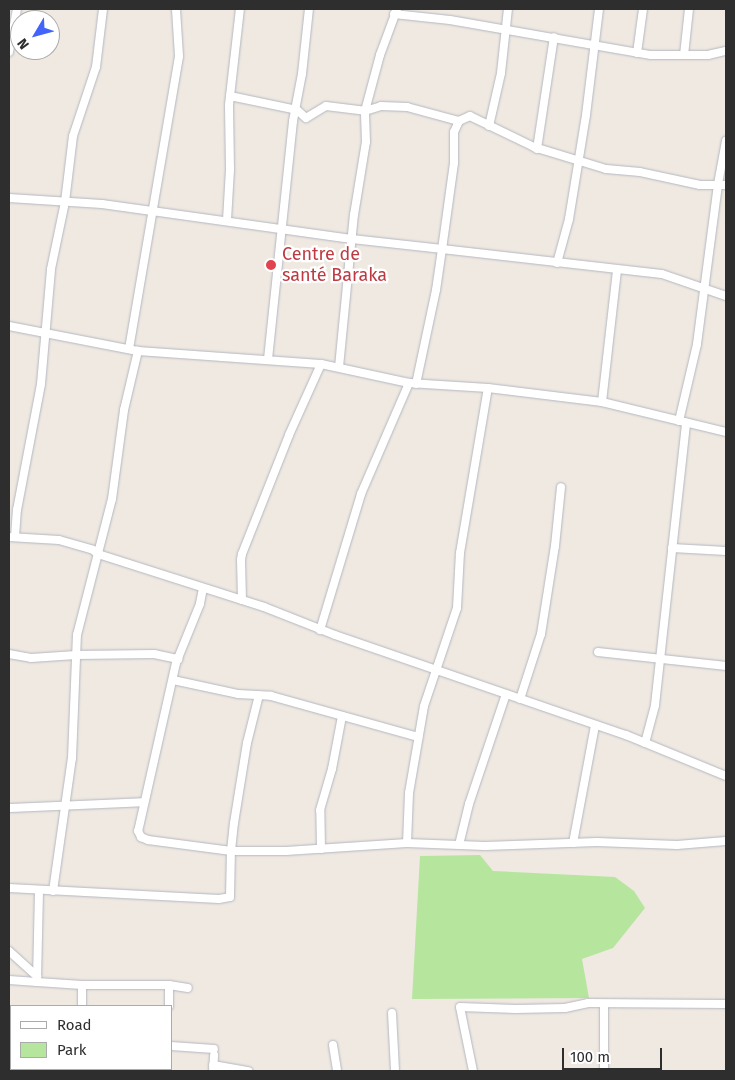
<!DOCTYPE html>
<meta charset="utf-8">
<style>
body{margin:0}
#map{position:relative;width:735px;height:1080px;overflow:hidden;background:#efe9e1;font-family:"Fira Sans",sans-serif}
div>[style]{position:absolute}
.green>*{inset:0;background:#b6e59e}
.roads{filter:drop-shadow(0 0 1px #b4b7c1) drop-shadow(0 0 1px #b4b7c1)}
.minor>*{height:8px;margin:-4px;padding:0 4px;transform-origin:4px;border-radius:4px;background:#fff}
.dots>*{width:14px;height:14px;translate:-50% -50%;box-sizing:border-box;border:2px solid #fff;border-radius:50%}
span{translate:-50% -50%;white-space:nowrap;text-align:center;line-height:1.15;-webkit-text-stroke:4.5px #fff;paint-order:stroke}
.health-label{font-size:18px;color:#be3a42}
.left{translate:0 -50%;text-align:left}
.frame{position:absolute;inset:0;border:10px solid #2e2e2e;pointer-events:none}
.legend{position:absolute;left:10px;top:1005px;width:162px;height:65px;box-sizing:border-box;background:#fff;border:1px solid #ababab;margin:0;padding:6px 9px;list-style:none;font-size:15px;color:#2e2e2e}
.legend li{display:flex;align-items:center;gap:10px;height:25px}
.legend b{width:25px;border:1px solid #ababab}
.north{position:absolute;left:10px;top:10px;width:50px;height:50px;box-sizing:border-box;background:#fff;border:1px solid #ababab;border-radius:50%;rotate:233deg;font-size:14px;font-weight:700;line-height:20px;text-align:center;color:#2e2e2e}
.north::after{content:'';display:block;margin:auto;width:18px;height:22px;background:#4264fb;clip-path:polygon(50% 0,100% 100%,50% 72%,0 100%)}
.scale{position:absolute;left:562px;top:1048px;width:100px;height:22px;box-sizing:border-box;border:2px solid #2e2e2e;border-top:0;padding-left:6px;font-size:15px;line-height:18px;white-space:nowrap;color:#2e2e2e;-webkit-text-stroke:4px #fff;paint-order:stroke}
</style>
<div id="map">
<div class="green">
<i style="clip-path:polygon(480px 855px,493px 871px,615px 877px,634px 891px,645px 908px,613px 948px,582px 959px,589px 998px,412px 999px,420px 856px)"></i>
</div>
<div class="roads">
<div class="minor">
<i style="left:394px;top:14px;width:56px;rotate:6.1deg"></i>
<i style="left:450px;top:20px;width:204px;rotate:9.9deg"></i>
<i style="left:651px;top:55px;width:57px"></i>
<i style="left:708px;top:55px;width:18px;rotate:-13deg"></i>
<i style="left:9px;top:52px;width:44px;rotate:-79.5deg"></i>
<i style="left:637px;top:53px;width:44px;rotate:-82.2deg"></i>
<i style="left:684px;top:55px;width:46px;rotate:-83.8deg"></i>
<i style="left:230px;top:96px;width:68px;rotate:11.8deg"></i>
<i style="left:297px;top:110px;width:12px;rotate:42deg"></i>
<i style="left:306px;top:118px;width:23px;rotate:-31deg"></i>
<i style="left:326px;top:106px;width:39px;rotate:7deg"></i>
<i style="left:365px;top:111px;width:17px;rotate:-17deg"></i>
<i style="left:381px;top:106px;width:26px;rotate:2deg"></i>
<i style="left:407px;top:107px;width:54px;rotate:15.1deg"></i>
<i style="left:489px;top:126px;width:54px;rotate:-77.2deg"></i>
<i style="left:501px;top:73px;width:64px;rotate:-83.8deg"></i>
<i style="left:537px;top:149px;width:113px;rotate:-81.4deg"></i>
<i style="left:726px;top:185px;width:26px;rotate:180deg"></i>
<i style="left:700px;top:185px;width:61px;rotate:-167.8deg"></i>
<i style="left:640px;top:172px;width:34px;rotate:-175deg"></i>
<i style="left:606px;top:169px;width:75px;rotate:-163deg"></i>
<i style="left:534px;top:147px;width:71px;rotate:-154.2deg"></i>
<i style="left:470px;top:116px;width:12px;rotate:156deg"></i>
<i style="left:459px;top:121px;width:12px;rotate:114deg"></i>
<i style="left:454px;top:132px;width:31px;rotate:90deg"></i>
<i style="left:454px;top:163px;width:87px;rotate:97.9deg"></i>
<i style="left:442px;top:249px;width:221px;rotate:6.5deg"></i>
<i style="left:662px;top:274px;width:68px;rotate:19deg"></i>
<i style="left:9px;top:198px;width:93px;rotate:3.7deg"></i>
<i style="left:102px;top:204px;width:252px;rotate:8deg"></i>
<i style="left:352px;top:239px;width:91px;rotate:6.3deg"></i>
<i style="left:442px;top:249px;width:41px;rotate:98.3deg"></i>
<i style="left:436px;top:290px;width:96px;rotate:102deg"></i>
<i style="left:227px;top:220px;width:50px;rotate:-86.6deg"></i>
<i style="left:230px;top:170px;width:65px;rotate:-90.9deg"></i>
<i style="left:229px;top:105px;width:97px;rotate:-83.5deg"></i>
<i style="left:557px;top:263px;width:46px;rotate:-74.7deg"></i>
<i style="left:569px;top:219px;width:105px;rotate:-80.7deg"></i>
<i style="left:586px;top:115px;width:107px;rotate:-83deg"></i>
<i style="left:9px;top:326px;width:131px;rotate:11deg"></i>
<i style="left:138px;top:351px;width:183px;rotate:4.1deg"></i>
<i style="left:321px;top:364px;width:90px;rotate:12.2deg"></i>
<i style="left:409px;top:383px;width:79px;rotate:3.6deg"></i>
<i style="left:488px;top:388px;width:115px;rotate:7deg"></i>
<i style="left:602px;top:402px;width:128px;rotate:13.6deg"></i>
<i style="left:129px;top:349px;width:297px;rotate:-80.3deg"></i>
<i style="left:179px;top:56px;width:47px;rotate:-93.7deg"></i>
<i style="left:268px;top:359px;width:239px;rotate:-84deg"></i>
<i style="left:293px;top:121px;width:48px;rotate:-79.2deg"></i>
<i style="left:302px;top:74px;width:65px;rotate:-83.9deg"></i>
<i style="left:339px;top:367px;width:153px;rotate:-84.4deg"></i>
<i style="left:354px;top:215px;width:74px;rotate:-80.7deg"></i>
<i style="left:366px;top:142px;width:31px;rotate:-92deg"></i>
<i style="left:365px;top:111px;width:58px;rotate:-75deg"></i>
<i style="left:380px;top:55px;width:49px;rotate:-69.7deg"></i>
<i style="left:602px;top:402px;width:132px;rotate:-83.5deg"></i>
<i style="left:679px;top:421px;width:79px;rotate:-76.8deg"></i>
<i style="left:697px;top:344px;width:161px;rotate:-82.5deg"></i>
<i style="left:718px;top:184px;width:44px;rotate:-79.5deg"></i>
<i style="left:9px;top:537px;width:50px;rotate:3.4deg"></i>
<i style="left:59px;top:540px;width:35px;rotate:16deg"></i>
<i style="left:93px;top:550px;width:6px;rotate:39deg"></i>
<i style="left:98px;top:554px;width:174px;rotate:17.7deg"></i>
<i style="left:264px;top:607px;width:76px;rotate:21.5deg"></i>
<i style="left:335px;top:635px;width:308px;rotate:19deg"></i>
<i style="left:626px;top:735px;width:108px;rotate:22.3deg"></i>
<i style="left:15px;top:537px;width:27px;rotate:-86deg"></i>
<i style="left:17px;top:510px;width:128px;rotate:-79.2deg"></i>
<i style="left:41px;top:384px;width:115px;rotate:-85deg"></i>
<i style="left:51px;top:269px;width:68px;rotate:-78.2deg"></i>
<i style="left:65px;top:202px;width:66px;rotate:-83.1deg"></i>
<i style="left:73px;top:136px;width:73px;rotate:-71.6deg"></i>
<i style="left:96px;top:67px;width:58px;rotate:-83.1deg"></i>
<i style="left:672px;top:548px;width:54px;rotate:3.2deg"></i>
<i style="left:203px;top:588px;width:16px;rotate:101deg"></i>
<i style="left:200px;top:604px;width:64px;rotate:112.1deg"></i>
<i style="left:176px;top:663px;width:172px;rotate:102.7deg"></i>
<i style="left:138px;top:831px;width:7px;rotate:63deg"></i>
<i style="left:141px;top:837px;width:8px;rotate:23deg"></i>
<i style="left:148px;top:840px;width:84px;rotate:7.5deg"></i>
<i style="left:231px;top:851px;width:55px"></i>
<i style="left:286px;top:851px;width:121px;rotate:-3.8deg"></i>
<i style="left:407px;top:843px;width:78px;rotate:2.2deg"></i>
<i style="left:485px;top:846px;width:112px;rotate:-2deg"></i>
<i style="left:597px;top:842px;width:80px;rotate:2.1deg"></i>
<i style="left:677px;top:845px;width:49px;rotate:-4.7deg"></i>
<i style="left:242px;top:600px;width:40px;rotate:-91.4deg"></i>
<i style="left:241px;top:560px;width:6px;rotate:-81deg"></i>
<i style="left:242px;top:554px;width:128px;rotate:-68.4deg"></i>
<i style="left:289px;top:435px;width:78px;rotate:-65.7deg"></i>
<i style="left:320px;top:630px;width:142px;rotate:-73.2deg"></i>
<i style="left:361px;top:494px;width:121px;rotate:-66.6deg"></i>
<i style="left:598px;top:652px;width:129px;rotate:6.2deg"></i>
<i style="left:9px;top:654px;width:22px;rotate:10deg"></i>
<i style="left:31px;top:658px;width:45px;rotate:-3.8deg"></i>
<i style="left:76px;top:655px;width:78px;rotate:-0.7deg"></i>
<i style="left:154px;top:654px;width:25px;rotate:12deg"></i>
<i style="left:173px;top:680px;width:66px;rotate:12.2deg"></i>
<i style="left:238px;top:694px;width:33px;rotate:3deg"></i>
<i style="left:271px;top:696px;width:153px;rotate:15.6deg"></i>
<i style="left:520px;top:699px;width:68px;rotate:-72.1deg"></i>
<i style="left:541px;top:634px;width:89px;rotate:-81deg"></i>
<i style="left:555px;top:546px;width:59px;rotate:-84.2deg"></i>
<i style="left:645px;top:743px;width:39px;rotate:-75deg"></i>
<i style="left:655px;top:705px;width:284px;rotate:-83.7deg"></i>
<i style="left:9px;top:808px;width:135px;rotate:-2.5deg"></i>
<i style="left:407px;top:843px;width:50px;rotate:-87.7deg"></i>
<i style="left:409px;top:793px;width:88px;rotate:-80.2deg"></i>
<i style="left:424px;top:706px;width:103px;rotate:-71.4deg"></i>
<i style="left:457px;top:608px;width:55px;rotate:-86.9deg"></i>
<i style="left:460px;top:553px;width:167px;rotate:-80.4deg"></i>
<i style="left:573px;top:843px;width:120px;rotate:-79.4deg"></i>
<i style="left:459px;top:845px;width:42px;rotate:-76.3deg"></i>
<i style="left:469px;top:804px;width:116px;rotate:-71.4deg"></i>
<i style="left:321px;top:849px;width:39px;rotate:-91deg"></i>
<i style="left:320px;top:810px;width:43px;rotate:-73.7deg"></i>
<i style="left:332px;top:769px;width:54px;rotate:-79.3deg"></i>
<i style="left:9px;top:888px;width:210px;rotate:3deg"></i>
<i style="left:219px;top:899px;width:11px;rotate:-10deg"></i>
<i style="left:230px;top:897px;width:46px;rotate:-88.8deg"></i>
<i style="left:231px;top:851px;width:28px;rotate:-84deg"></i>
<i style="left:234px;top:823px;width:81px;rotate:-80.8deg"></i>
<i style="left:247px;top:743px;width:49px;rotate:-76deg"></i>
<i style="left:39px;top:891px;width:91px;rotate:91.3deg"></i>
<i style="left:37px;top:982px;width:45px;rotate:3.8deg"></i>
<i style="left:82px;top:985px;width:21px;rotate:90deg"></i>
<i style="left:53px;top:891px;width:134px;rotate:-81.9deg"></i>
<i style="left:72px;top:758px;width:123px;rotate:-87.7deg"></i>
<i style="left:77px;top:635px;width:140px;rotate:-75.6deg"></i>
<i style="left:112px;top:499px;width:90px;rotate:-82.3deg"></i>
<i style="left:124px;top:410px;width:61px;rotate:-76.7deg"></i>
<i style="left:9px;top:951px;width:38px;rotate:42deg"></i>
<i style="left:9px;top:980px;width:28px;rotate:4deg"></i>
<i style="left:82px;top:985px;width:87px"></i>
<i style="left:169px;top:985px;width:19px;rotate:9deg"></i>
<i style="left:604px;top:1004px;width:67px;rotate:90deg"></i>
<i style="left:169px;top:1006px;width:21px;rotate:-90deg"></i>
<i style="left:392px;top:1013px;width:58px;rotate:87deg"></i>
<i style="left:9px;top:1041px;width:2px"></i>
<i style="left:333px;top:1045px;width:26px;rotate:81deg"></i>
<i style="left:171px;top:1046px;width:43px;rotate:4deg"></i>
<i style="left:213px;top:1065px;width:36px;rotate:10deg"></i>
<i style="left:81px;top:1071px;width:2px;rotate:-90deg"></i>
<i style="left:213px;top:1071px;width:16px;rotate:-86deg"></i>
<i style="left:473px;top:1071px;width:65px;rotate:-101.5deg"></i>
<i style="left:460px;top:1007px;width:56px;rotate:2deg"></i>
<i style="left:516px;top:1009px;width:49px;rotate:-1.2deg"></i>
<i style="left:565px;top:1008px;width:24px;rotate:-12deg"></i>
<i style="left:588px;top:1003px;width:138px;rotate:0.4deg"></i>
</div>
</div>
<div class="dots">
<i style="left:271px;top:265px;background:#e0444e"></i>
</div>
<div class="health-label">
<span class="left" style="left:282px;top:265px">Centre de<br>santé Baraka</span>
</div>
<div class="frame"></div>
<ul class="legend">
<li><b style="height:6px;background:#fff"></b>Road</li>
<li><b style="height:14px;background:#b6e59e"></b>Park</li>
</ul>
<div class="north">N</div>
<div class="scale">100 m</div>
</div>
